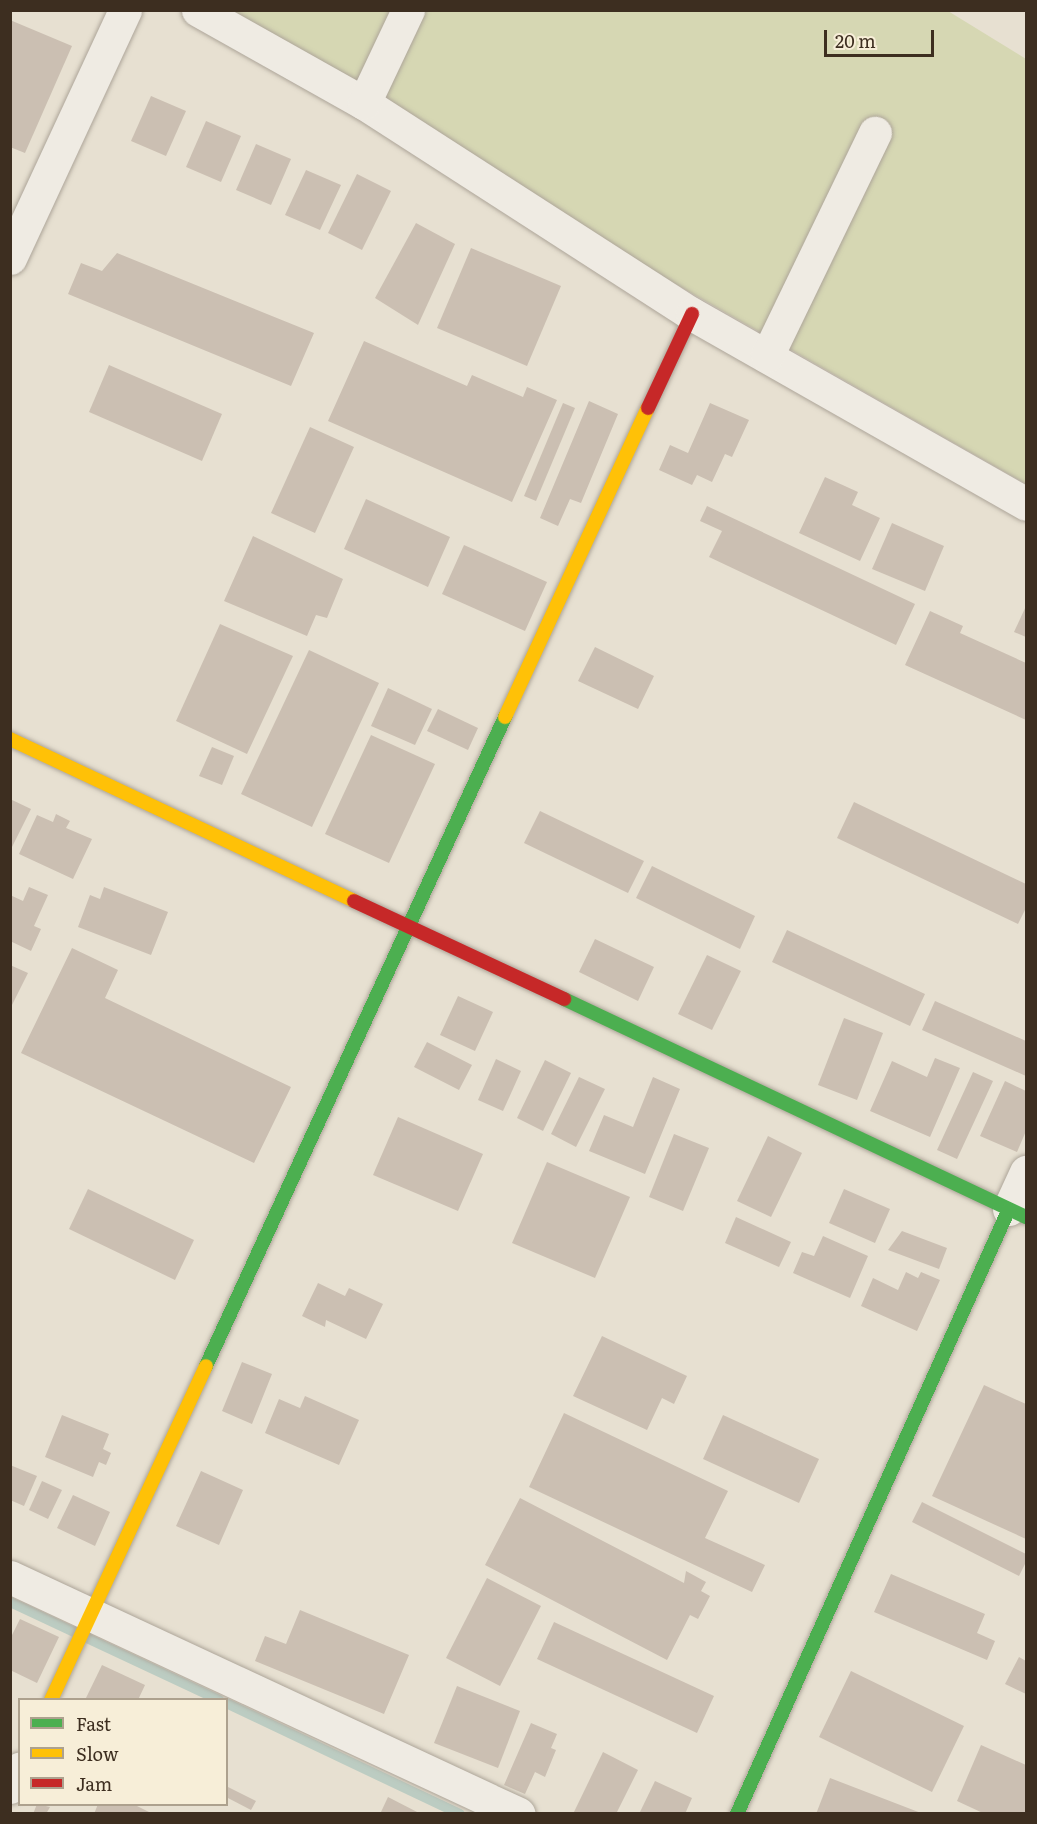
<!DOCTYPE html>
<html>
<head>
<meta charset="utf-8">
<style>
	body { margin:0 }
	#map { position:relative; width:1037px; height:1824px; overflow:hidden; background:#e7e0d1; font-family:Literata,serif }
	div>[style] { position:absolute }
	.green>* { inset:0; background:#d6d7b3 }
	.stream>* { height:10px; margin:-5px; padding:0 5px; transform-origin:5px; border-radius:5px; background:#bcccc2 }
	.building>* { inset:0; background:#cbbfb2 }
	.roads { filter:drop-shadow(0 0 2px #ada599) drop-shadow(0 0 2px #ada599) }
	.street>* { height:33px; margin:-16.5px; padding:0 16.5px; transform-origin:16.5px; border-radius:16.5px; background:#efebe3 }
	.fast>* { height:14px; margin:-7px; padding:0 7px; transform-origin:7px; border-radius:7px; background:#4caf50 }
	.slow>* { height:14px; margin:-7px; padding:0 7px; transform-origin:7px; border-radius:7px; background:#ffc107 }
	.jam>* { height:14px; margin:-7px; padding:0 7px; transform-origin:7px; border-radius:7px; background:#c62828 }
	span { translate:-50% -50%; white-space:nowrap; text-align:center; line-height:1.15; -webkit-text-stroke:5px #f7eed8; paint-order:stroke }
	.frame { position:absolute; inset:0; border:12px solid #3d2e20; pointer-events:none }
	.legend { position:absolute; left:18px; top:1698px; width:210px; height:108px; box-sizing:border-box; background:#f7eed8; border:2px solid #ada18e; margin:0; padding:8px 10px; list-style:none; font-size:18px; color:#3d2e20 }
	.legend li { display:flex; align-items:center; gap:12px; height:30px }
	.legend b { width:30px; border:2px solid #ada18e }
	.scale { position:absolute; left:824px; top:30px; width:110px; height:27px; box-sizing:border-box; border:3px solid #3d2e20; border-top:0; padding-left:8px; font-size:18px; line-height:21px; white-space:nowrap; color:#3d2e20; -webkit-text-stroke:4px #f7eed8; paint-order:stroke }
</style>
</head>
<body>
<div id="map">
	<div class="green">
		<div style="clip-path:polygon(197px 11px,948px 11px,1026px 59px,1026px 484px)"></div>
	</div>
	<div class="stream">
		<div style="left:10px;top:1602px;width:231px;rotate:25.1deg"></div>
		<div style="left:226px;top:1703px;width:259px;rotate:25.4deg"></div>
	</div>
	<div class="building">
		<div style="clip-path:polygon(10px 20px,72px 46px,25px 153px,10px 147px)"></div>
		<div style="clip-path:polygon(151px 96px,186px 111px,166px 156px,131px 141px)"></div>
		<div style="clip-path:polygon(206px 121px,241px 136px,221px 182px,186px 167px)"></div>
		<div style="clip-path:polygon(256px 144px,291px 159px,271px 205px,236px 190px)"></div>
		<div style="clip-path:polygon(306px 170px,341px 185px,320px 230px,285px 215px)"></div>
		<div style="clip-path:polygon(357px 174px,391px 191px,362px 250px,328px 233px)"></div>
		<div style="clip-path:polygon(416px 223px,455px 244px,418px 325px,375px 298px)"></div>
		<div style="clip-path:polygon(471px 248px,561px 286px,527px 366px,437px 328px)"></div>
		<div style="clip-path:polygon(117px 253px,314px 333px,291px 386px,68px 294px,81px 263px,102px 271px)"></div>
		<div style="clip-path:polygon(364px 341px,467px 386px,472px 375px,523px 397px,527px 387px,557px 400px,512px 502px,328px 421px)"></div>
		<div style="clip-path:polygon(109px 365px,222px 414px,202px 461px,89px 412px)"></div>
		<div style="clip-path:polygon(589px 401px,618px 414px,581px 503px,570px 499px,558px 526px,540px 518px)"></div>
		<div style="clip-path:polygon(563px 403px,575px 408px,536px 501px,524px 496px)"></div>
		<div style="clip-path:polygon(710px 403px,749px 420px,732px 457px,725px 454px,712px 482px,697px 475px,692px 485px,659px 470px,670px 445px,688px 453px)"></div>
		<div style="clip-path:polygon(310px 427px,354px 447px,315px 533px,271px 513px)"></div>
		<div style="clip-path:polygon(825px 477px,858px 492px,852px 505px,880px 518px,860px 561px,799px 533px)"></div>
		<div style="clip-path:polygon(366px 499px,450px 537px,428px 587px,344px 549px)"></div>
		<div style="clip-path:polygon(707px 506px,915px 604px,896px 645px,709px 557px,722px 531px,700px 521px)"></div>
		<div style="clip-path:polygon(892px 523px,944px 546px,925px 591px,872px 569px)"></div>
		<div style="clip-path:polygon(253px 536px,343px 579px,327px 618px,316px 615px,307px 636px,224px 601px)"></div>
		<div style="clip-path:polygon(464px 545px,547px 582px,525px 631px,442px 594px)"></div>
		<div style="clip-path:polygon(1026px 606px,1026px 637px,1014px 632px)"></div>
		<div style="clip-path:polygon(930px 611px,963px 626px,960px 633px,1026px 663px,1026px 720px,905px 665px)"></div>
		<div style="clip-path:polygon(220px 624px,293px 656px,247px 754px,176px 721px)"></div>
		<div style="clip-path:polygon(595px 647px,654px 676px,638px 709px,578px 681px)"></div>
		<div style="clip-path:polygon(309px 650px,379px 683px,312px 827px,241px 794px)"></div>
		<div style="clip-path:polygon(388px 688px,432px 709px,415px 745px,371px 726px)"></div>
		<div style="clip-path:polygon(438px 709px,478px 728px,468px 750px,427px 731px)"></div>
		<div style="clip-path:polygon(371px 735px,435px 764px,389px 863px,325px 834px)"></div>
		<div style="clip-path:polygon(212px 747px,234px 756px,222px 785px,199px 776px)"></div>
		<div style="clip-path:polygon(10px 799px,31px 809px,10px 851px)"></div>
		<div style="clip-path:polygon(854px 802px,1026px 884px,1026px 908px,1018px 924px,837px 838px)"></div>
		<div style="clip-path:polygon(540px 811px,644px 861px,628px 893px,524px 843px)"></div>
		<div style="clip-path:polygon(56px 814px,70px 821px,66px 828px,92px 839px,73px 879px,19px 854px,37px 815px,53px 822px)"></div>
		<div style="clip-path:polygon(652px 866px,755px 916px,740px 949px,636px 898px)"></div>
		<div style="clip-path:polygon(29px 887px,48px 895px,34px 926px,41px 929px,31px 951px,10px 941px,10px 895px,23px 901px)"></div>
		<div style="clip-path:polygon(104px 887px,168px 912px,151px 955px,78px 927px,90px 895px,100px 899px)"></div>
		<div style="clip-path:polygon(787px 930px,925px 994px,910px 1026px,772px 962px)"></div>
		<div style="clip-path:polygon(595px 939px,654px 967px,638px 1001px,579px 972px)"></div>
		<div style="clip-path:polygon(72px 948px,118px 970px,105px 998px,291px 1087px,254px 1163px,21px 1053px)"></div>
		<div style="clip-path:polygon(707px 955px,741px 971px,712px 1030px,678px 1014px)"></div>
		<div style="clip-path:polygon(10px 965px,28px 973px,10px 1009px)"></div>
		<div style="clip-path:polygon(458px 996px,493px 1012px,475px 1051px,440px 1035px)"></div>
		<div style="clip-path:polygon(935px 1001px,1026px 1041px,1026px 1076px,922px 1030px)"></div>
		<div style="clip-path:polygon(844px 1018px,883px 1033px,857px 1100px,818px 1085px)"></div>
		<div style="clip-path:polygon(427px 1042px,472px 1065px,459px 1090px,414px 1067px)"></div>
		<div style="clip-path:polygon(935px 1058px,960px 1068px,930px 1137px,870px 1111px,892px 1061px,927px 1077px)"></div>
		<div style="clip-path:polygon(496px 1059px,521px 1071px,503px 1111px,478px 1100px)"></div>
		<div style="clip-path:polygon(545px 1060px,571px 1073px,543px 1131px,517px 1118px)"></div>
		<div style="clip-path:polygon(973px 1072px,993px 1081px,957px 1159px,937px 1150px)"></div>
		<div style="clip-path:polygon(579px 1077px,605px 1089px,576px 1147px,551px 1134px)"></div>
		<div style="clip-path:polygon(653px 1077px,680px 1089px,645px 1174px,589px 1151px,604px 1115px,633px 1127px)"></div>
		<div style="clip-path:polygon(1005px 1081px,1026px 1091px,1026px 1131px,1017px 1152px,980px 1136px)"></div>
		<div style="clip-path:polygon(398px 1117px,483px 1154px,458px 1211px,373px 1175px)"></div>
		<div style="clip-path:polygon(674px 1134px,709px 1148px,683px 1211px,649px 1197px)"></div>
		<div style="clip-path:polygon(768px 1136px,802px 1153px,771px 1217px,737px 1201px)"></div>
		<div style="clip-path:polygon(547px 1162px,630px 1197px,595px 1278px,512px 1243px)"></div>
		<div style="clip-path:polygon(88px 1189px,194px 1240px,175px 1280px,69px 1229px)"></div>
		<div style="clip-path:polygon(844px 1189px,890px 1209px,875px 1243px,829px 1223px)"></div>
		<div style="clip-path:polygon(736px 1217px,791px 1242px,779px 1267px,725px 1243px)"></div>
		<div style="clip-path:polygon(902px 1231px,947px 1248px,939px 1269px,888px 1250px)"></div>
		<div style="clip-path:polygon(823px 1236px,868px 1256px,850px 1298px,793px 1273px,802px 1252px,814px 1256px)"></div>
		<div style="clip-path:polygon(906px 1272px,918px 1278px,921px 1272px,940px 1280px,917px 1331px,861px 1306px,873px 1278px,898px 1290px)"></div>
		<div style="clip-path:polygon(318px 1283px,345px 1296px,349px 1288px,383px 1304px,366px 1339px,326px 1320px,325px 1327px,302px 1316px)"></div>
		<div style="clip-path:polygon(602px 1336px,687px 1376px,674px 1404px,662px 1398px,647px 1430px,573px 1396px)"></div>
		<div style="clip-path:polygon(242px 1362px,272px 1374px,252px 1424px,222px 1411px)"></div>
		<div style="clip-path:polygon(984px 1385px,1026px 1404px,1026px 1539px,932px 1496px)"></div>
		<div style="clip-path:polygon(305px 1396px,359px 1420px,339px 1465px,265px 1433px,279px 1399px,300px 1408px)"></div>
		<div style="clip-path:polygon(564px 1413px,728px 1491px,705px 1538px,765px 1565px,752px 1592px,529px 1487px)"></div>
		<div style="clip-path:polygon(62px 1415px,109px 1434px,103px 1449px,111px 1453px,106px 1465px,99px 1462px,93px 1477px,45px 1457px)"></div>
		<div style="clip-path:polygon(723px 1415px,819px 1459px,799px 1503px,703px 1459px)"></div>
		<div style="clip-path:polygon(10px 1465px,37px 1476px,24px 1506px,10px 1500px)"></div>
		<div style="clip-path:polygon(201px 1471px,243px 1490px,219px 1545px,176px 1526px)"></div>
		<div style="clip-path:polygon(42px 1481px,62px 1490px,48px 1519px,29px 1510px)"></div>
		<div style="clip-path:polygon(73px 1495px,110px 1512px,95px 1546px,57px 1528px)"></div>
		<div style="clip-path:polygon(520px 1498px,684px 1583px,686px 1571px,706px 1582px,701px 1591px,710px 1596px,698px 1619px,690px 1615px,667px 1660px,485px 1565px)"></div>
		<div style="clip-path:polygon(922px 1502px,1026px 1554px,1026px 1562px,1019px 1576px,912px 1522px)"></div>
		<div style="clip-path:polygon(891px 1574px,985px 1614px,977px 1633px,995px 1641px,987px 1660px,874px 1612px)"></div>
		<div style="clip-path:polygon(487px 1578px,541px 1606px,500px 1686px,446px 1658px)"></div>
		<div style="clip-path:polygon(300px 1610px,409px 1655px,384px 1714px,255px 1661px,265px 1636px,286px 1644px)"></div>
		<div style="clip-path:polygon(20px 1619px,59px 1637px,37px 1683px,10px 1670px,10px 1639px)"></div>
		<div style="clip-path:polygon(554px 1622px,714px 1696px,697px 1733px,537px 1659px)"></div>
		<div style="clip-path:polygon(1019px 1657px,1026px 1661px,1026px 1694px,1005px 1684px)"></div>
		<div style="clip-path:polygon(102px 1665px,145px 1685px,138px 1700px,85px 1700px)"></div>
		<div style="clip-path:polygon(851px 1671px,964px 1726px,932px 1792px,819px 1737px)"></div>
		<div style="clip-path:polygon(457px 1686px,520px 1711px,498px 1768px,434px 1743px)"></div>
		<div style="clip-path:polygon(531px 1723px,557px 1734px,551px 1748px,556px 1750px,545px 1777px,535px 1772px,525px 1794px,504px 1785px)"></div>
		<div style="clip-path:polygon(981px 1745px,1026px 1765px,1026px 1814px,985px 1814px,957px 1801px)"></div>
		<div style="clip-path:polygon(603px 1752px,638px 1770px,616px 1814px,573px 1814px)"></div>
		<div style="clip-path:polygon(830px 1778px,921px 1813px,921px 1814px,816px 1814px)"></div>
		<div style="clip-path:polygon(655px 1781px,692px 1798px,685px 1814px,639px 1814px)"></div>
		<div style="clip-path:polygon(226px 1786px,256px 1801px,251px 1810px,226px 1797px)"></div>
		<div style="clip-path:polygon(388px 1797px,421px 1814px,380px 1814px)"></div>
		<div style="clip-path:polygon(37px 1804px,50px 1807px,46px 1814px,33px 1814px)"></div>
		<div style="clip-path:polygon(98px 1804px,133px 1804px,153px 1814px,94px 1814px)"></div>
	</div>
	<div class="roads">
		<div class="street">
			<div style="left:198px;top:10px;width:190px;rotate:29.3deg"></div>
			<div style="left:364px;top:103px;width:390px;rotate:32.8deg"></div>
			<div style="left:692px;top:314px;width:384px;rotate:29.6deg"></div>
			<div style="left:364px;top:103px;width:103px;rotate:-64.7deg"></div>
			<div style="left:10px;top:258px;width:273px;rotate:-65.1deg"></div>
			<div style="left:767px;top:356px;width:248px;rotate:-64.2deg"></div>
			<div style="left:1009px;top:1209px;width:41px;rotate:-65.3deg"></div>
			<div style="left:10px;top:1577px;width:561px;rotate:24.97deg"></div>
			<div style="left:10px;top:1787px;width:21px;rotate:-62deg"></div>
		</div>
		<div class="fast">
			<div style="left:564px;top:999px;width:511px;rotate:25.26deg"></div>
			<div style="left:206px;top:1366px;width:715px;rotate:-65.26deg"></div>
			<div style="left:737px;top:1814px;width:663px;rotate:-65.79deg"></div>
		</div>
		<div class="slow">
			<div style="left:505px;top:717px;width:340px;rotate:-65.2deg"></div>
			<div style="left:10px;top:739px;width:380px;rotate:25.2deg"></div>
			<div style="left:51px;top:1700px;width:368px;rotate:-65.1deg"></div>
		</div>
		<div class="jam">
			<div style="left:648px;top:408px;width:104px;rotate:-64.9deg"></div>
			<div style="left:354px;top:901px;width:232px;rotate:25deg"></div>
		</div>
	</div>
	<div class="frame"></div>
	<ul class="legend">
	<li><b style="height:8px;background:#4caf50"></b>Fast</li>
	<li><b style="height:8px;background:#ffc107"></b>Slow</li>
	<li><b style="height:8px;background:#c62828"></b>Jam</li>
	</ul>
	<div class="scale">20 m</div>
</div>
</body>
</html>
